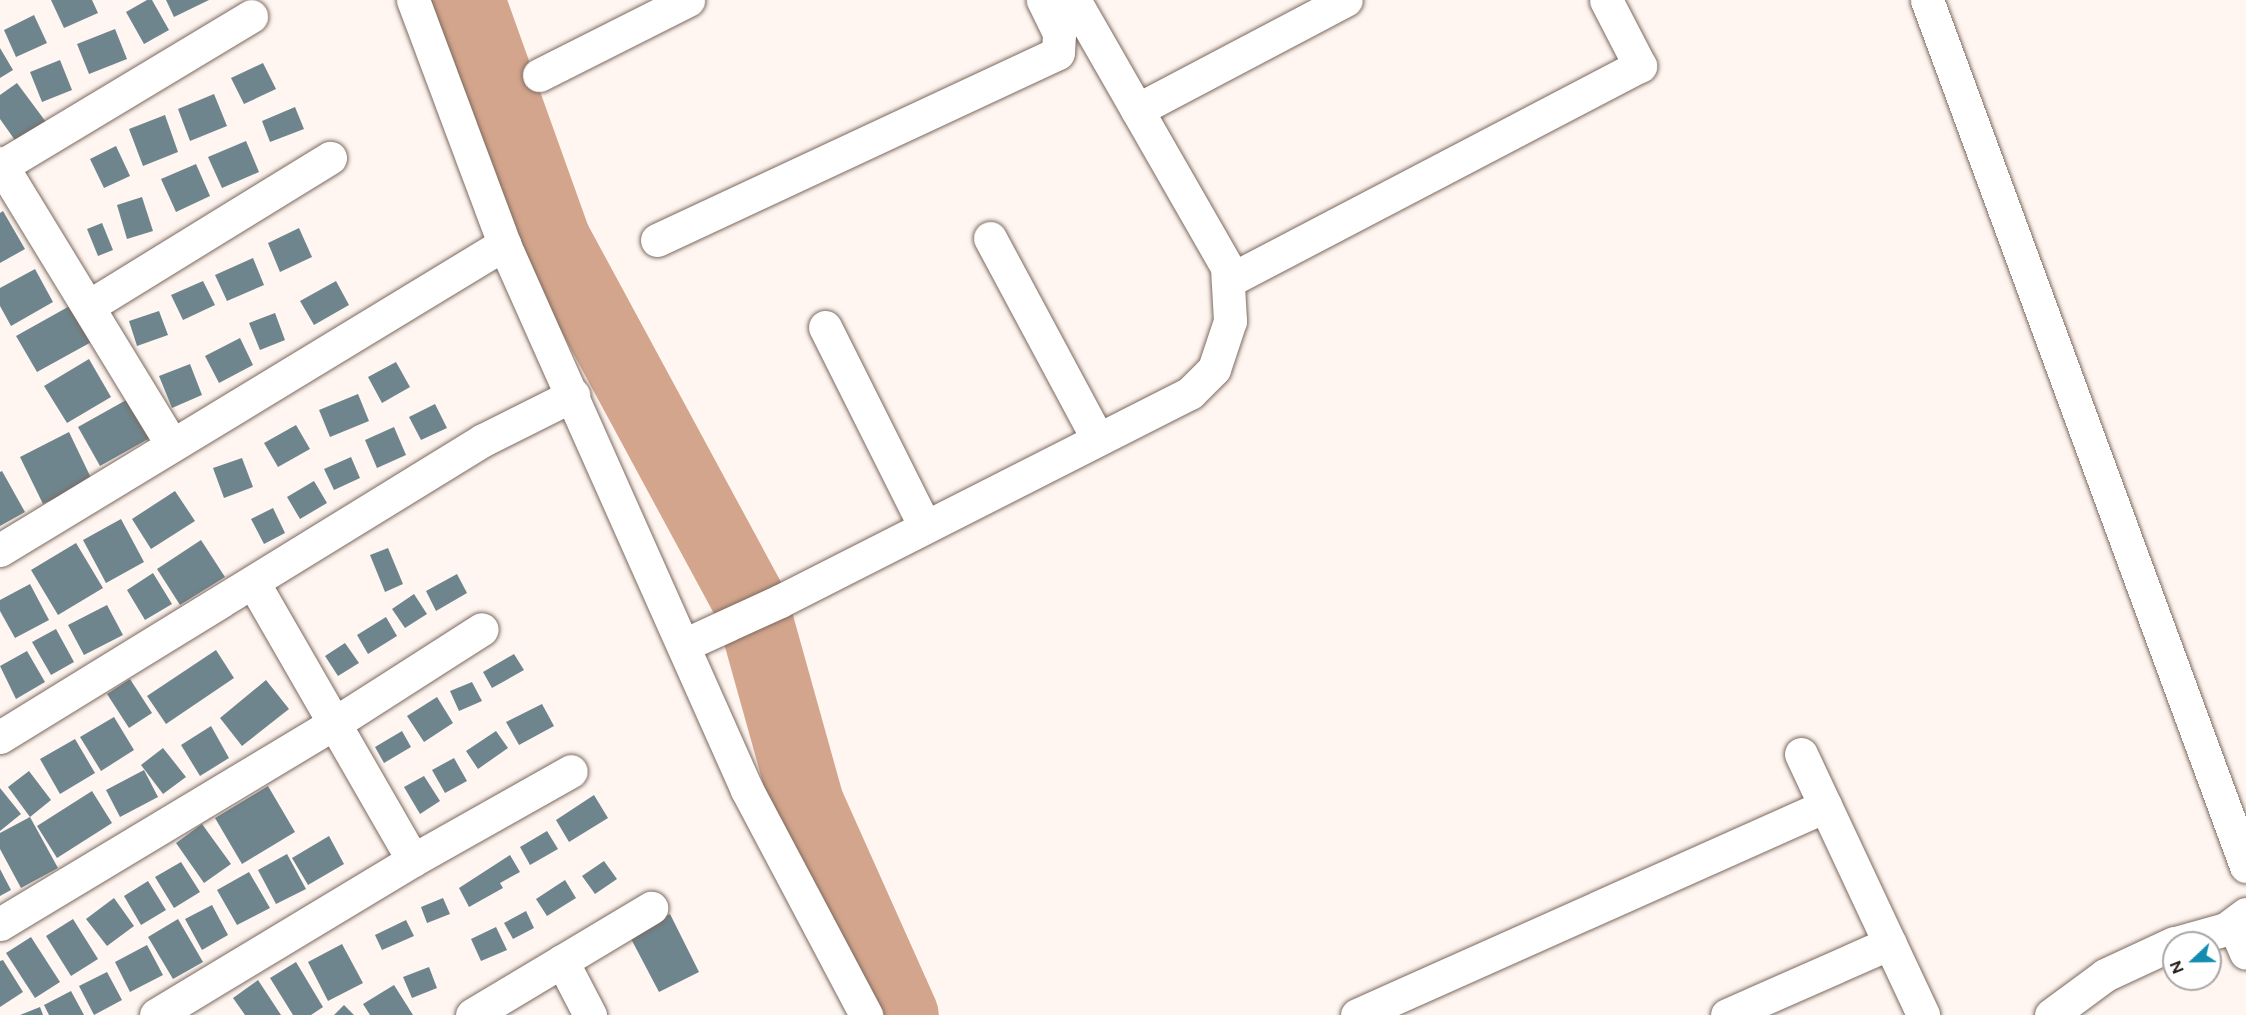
<!DOCTYPE html>
<html>
<head>
<meta charset="utf-8">
<style>
	body { margin:0 }
	#map { position:relative; width:2246px; height:1015px; overflow:hidden; background:#fff6f1; font-family:Figtree,sans-serif }
	div>[style] { position:absolute }
	.river>* { height:74px; margin:-37px; padding:0 37px; transform-origin:37px; border-radius:37px; background:#d3a58c }
	.building>* { inset:0; background:#6f858d }
	.roads { filter:drop-shadow(0 0 2px #7b695f) drop-shadow(0 0 2px #7b695f) }
	.minor>* { height:33px; margin:-16.5px; padding:0 16.5px; transform-origin:16.5px; border-radius:16.5px; background:#fff }
	span { translate:-50% -50%; white-space:nowrap; text-align:center; line-height:1.15; -webkit-text-stroke:4.5px #fff; paint-order:stroke }
	.north { position:absolute; left:2162px; top:931px; width:60px; height:60px; box-sizing:border-box; background:#fff; border:2px solid #a9a6a5; border-radius:50%; rotate:248deg; font-size:16px; font-weight:700; line-height:24px; text-align:center; color:#29211d }
	.north::after { content:''; display:block; margin:auto; width:21px; height:27px; background:#138daf; clip-path:polygon(50% 0,100% 100%,50% 72%,0 100%) }
</style>
</head>
<body>
<div id="map">
	<div class="river">
		<div style="left:468px;top:0;width:255px;rotate:70.3deg"></div>
		<div style="left:554px;top:240px;width:416px;rotate:61.6deg"></div>
		<div style="left:752px;top:606px;width:205px;rotate:74.4deg"></div>
		<div style="left:807px;top:803px;width:232px;rotate:65.9deg"></div>
	</div>
	<div class="building">
		<div style="clip-path:polygon(51px 0,92px 0,98px 13px,64px 28px)"></div>
		<div style="clip-path:polygon(147px 0,152px 0,169px 30px,144px 44px,126px 12px)"></div>
		<div style="clip-path:polygon(166px 0,209px 0,174px 17px)"></div>
		<div style="clip-path:polygon(34px 15px,47px 43px,16px 57px,4px 30px)"></div>
		<div style="clip-path:polygon(115px 29px,127px 59px,89px 74px,77px 44px)"></div>
		<div style="clip-path:polygon(0 48px,13px 70px,0 78px)"></div>
		<div style="clip-path:polygon(60px 60px,72px 90px,42px 102px,30px 72px)"></div>
		<div style="clip-path:polygon(263px 63px,276px 89px,244px 104px,231px 78px)"></div>
		<div style="clip-path:polygon(17px 83px,46px 122px,17px 143px,0 119px,0 95px)"></div>
		<div style="clip-path:polygon(214px 94px,227px 126px,190px 141px,178px 109px)"></div>
		<div style="clip-path:polygon(295px 107px,304px 129px,270px 142px,262px 121px)"></div>
		<div style="clip-path:polygon(165px 115px,178px 152px,143px 166px,129px 129px)"></div>
		<div style="clip-path:polygon(246px 141px,259px 172px,222px 188px,208px 157px)"></div>
		<div style="clip-path:polygon(116px 146px,130px 176px,104px 188px,90px 159px)"></div>
		<div style="clip-path:polygon(196px 164px,210px 196px,176px 212px,161px 179px)"></div>
		<div style="clip-path:polygon(142px 197px,153px 231px,127px 239px,117px 205px)"></div>
		<div style="clip-path:polygon(3px 211px,25px 249px,0 263px,0 213px)"></div>
		<div style="clip-path:polygon(102px 223px,113px 250px,98px 256px,87px 229px)"></div>
		<div style="clip-path:polygon(299px 228px,312px 257px,280px 272px,268px 243px)"></div>
		<div style="clip-path:polygon(253px 258px,264px 285px,227px 301px,215px 275px)"></div>
		<div style="clip-path:polygon(35px 269px,53px 302px,11px 326px,0 306px,0 288px)"></div>
		<div style="clip-path:polygon(203px 281px,215px 305px,183px 320px,171px 295px)"></div>
		<div style="clip-path:polygon(336px 281px,349px 305px,314px 325px,300px 301px)"></div>
		<div style="clip-path:polygon(75px 303px,95px 340px,37px 372px,16px 336px)"></div>
		<div style="clip-path:polygon(159px 311px,168px 335px,137px 346px,129px 321px)"></div>
		<div style="clip-path:polygon(275px 313px,285px 340px,260px 350px,249px 323px)"></div>
		<div style="clip-path:polygon(240px 338px,253px 365px,219px 383px,205px 356px)"></div>
		<div style="clip-path:polygon(89px 359px,111px 397px,67px 423px,44px 386px)"></div>
		<div style="clip-path:polygon(396px 362px,410px 387px,382px 403px,368px 377px)"></div>
		<div style="clip-path:polygon(190px 364px,202px 395px,172px 408px,159px 376px)"></div>
		<div style="clip-path:polygon(358px 394px,369px 421px,330px 437px,319px 410px)"></div>
		<div style="clip-path:polygon(128px 399px,150px 438px,100px 466px,78px 427px)"></div>
		<div style="clip-path:polygon(435px 404px,447px 428px,421px 440px,409px 417px)"></div>
		<div style="clip-path:polygon(296px 425px,310px 449px,278px 467px,264px 443px)"></div>
		<div style="clip-path:polygon(394px 427px,406px 455px,377px 468px,365px 440px)"></div>
		<div style="clip-path:polygon(69px 432px,92px 480px,43px 504px,20px 457px)"></div>
		<div style="clip-path:polygon(351px 457px,360px 478px,334px 490px,324px 469px)"></div>
		<div style="clip-path:polygon(242px 458px,253px 487px,224px 498px,213px 468px)"></div>
		<div style="clip-path:polygon(2px 471px,25px 512px,0 526px,0 472px)"></div>
		<div style="clip-path:polygon(314px 481px,327px 503px,300px 519px,287px 497px)"></div>
		<div style="clip-path:polygon(175px 491px,195px 521px,151px 549px,132px 519px)"></div>
		<div style="clip-path:polygon(273px 508px,285px 533px,264px 544px,251px 519px)"></div>
		<div style="clip-path:polygon(121px 519px,144px 562px,106px 583px,83px 540px)"></div>
		<div style="clip-path:polygon(201px 540px,225px 577px,180px 605px,157px 569px)"></div>
		<div style="clip-path:polygon(76px 543px,103px 588px,58px 615px,31px 570px)"></div>
		<div style="clip-path:polygon(388px 548px,403px 584px,385px 592px,370px 555px)"></div>
		<div style="clip-path:polygon(153px 573px,172px 604px,145px 620px,127px 590px)"></div>
		<div style="clip-path:polygon(457px 574px,467px 593px,436px 611px,426px 591px)"></div>
		<div style="clip-path:polygon(30px 584px,49px 620px,15px 638px,0 611px,0 600px)"></div>
		<div style="clip-path:polygon(414px 594px,427px 614px,405px 628px,392px 609px)"></div>
		<div style="clip-path:polygon(107px 605px,123px 635px,84px 655px,68px 625px)"></div>
		<div style="clip-path:polygon(386px 617px,397px 636px,368px 654px,357px 635px)"></div>
		<div style="clip-path:polygon(56px 629px,74px 662px,51px 675px,32px 642px)"></div>
		<div style="clip-path:polygon(345px 643px,359px 663px,338px 676px,325px 656px)"></div>
		<div style="clip-path:polygon(216px 650px,234px 678px,166px 724px,147px 696px)"></div>
		<div style="clip-path:polygon(27px 651px,45px 682px,16px 699px,0 666px)"></div>
		<div style="clip-path:polygon(514px 654px,524px 670px,492px 688px,483px 672px)"></div>
		<div style="clip-path:polygon(130px 679px,152px 713px,129px 728px,107px 694px)"></div>
		<div style="clip-path:polygon(266px 680px,289px 709px,242px 746px,220px 718px)"></div>
		<div style="clip-path:polygon(472px 682px,482px 701px,459px 711px,450px 691px)"></div>
		<div style="clip-path:polygon(437px 697px,453px 723px,424px 742px,407px 716px)"></div>
		<div style="clip-path:polygon(542px 704px,554px 726px,519px 745px,506px 722px)"></div>
		<div style="clip-path:polygon(114px 717px,134px 750px,101px 771px,80px 737px)"></div>
		<div style="clip-path:polygon(211px 726px,229px 758px,200px 776px,181px 745px)"></div>
		<div style="clip-path:polygon(402px 731px,411px 747px,384px 763px,375px 747px)"></div>
		<div style="clip-path:polygon(496px 731px,508px 748px,478px 769px,466px 751px)"></div>
		<div style="clip-path:polygon(75px 739px,95px 773px,60px 794px,40px 759px)"></div>
		<div style="clip-path:polygon(163px 748px,186px 777px,163px 794px,141px 765px)"></div>
		<div style="clip-path:polygon(454px 758px,467px 781px,445px 793px,432px 770px)"></div>
		<div style="clip-path:polygon(144px 770px,158px 797px,120px 817px,106px 790px)"></div>
		<div style="clip-path:polygon(29px 771px,51px 800px,30px 817px,8px 787px)"></div>
		<div style="clip-path:polygon(424px 776px,440px 801px,420px 814px,404px 787px)"></div>
		<div style="clip-path:polygon(268px 786px,295px 832px,242px 864px,215px 818px)"></div>
		<div style="clip-path:polygon(0 788px,21px 814px,0 831px)"></div>
		<div style="clip-path:polygon(92px 791px,112px 823px,57px 858px,37px 826px)"></div>
		<div style="clip-path:polygon(594px 795px,608px 818px,569px 842px,556px 820px)"></div>
		<div style="clip-path:polygon(30px 817px,58px 868px,21px 888px,0 849px,0 833px)"></div>
		<div style="clip-path:polygon(202px 824px,231px 864px,204px 883px,176px 843px)"></div>
		<div style="clip-path:polygon(547px 831px,558px 849px,530px 865px,520px 847px)"></div>
		<div style="clip-path:polygon(329px 836px,344px 864px,308px 885px,292px 858px)"></div>
		<div style="clip-path:polygon(287px 854px,306px 889px,276px 904px,258px 870px)"></div>
		<div style="clip-path:polygon(510px 855px,520px 872px,500px 883px,503px 888px,469px 907px,459px 888px)"></div>
		<div style="clip-path:polygon(604px 861px,617px 879px,595px 894px,582px 876px)"></div>
		<div style="clip-path:polygon(181px 862px,200px 892px,174px 908px,155px 877px)"></div>
		<div style="clip-path:polygon(0 869px,11px 890px,0 896px)"></div>
		<div style="clip-path:polygon(249px 872px,270px 908px,237px 925px,217px 890px)"></div>
		<div style="clip-path:polygon(565px 880px,576px 898px,547px 916px,536px 899px)"></div>
		<div style="clip-path:polygon(148px 881px,166px 910px,141px 925px,124px 896px)"></div>
		<div style="clip-path:polygon(114px 898px,134px 926px,107px 946px,86px 919px)"></div>
		<div style="clip-path:polygon(443px 898px,450px 914px,427px 923px,421px 907px)"></div>
		<div style="clip-path:polygon(212px 905px,228px 935px,202px 950px,185px 919px)"></div>
		<div style="clip-path:polygon(526px 911px,534px 928px,513px 939px,504px 923px)"></div>
		<div style="clip-path:polygon(670px 914px,699px 972px,659px 992px,629px 935px)"></div>
		<div style="clip-path:polygon(73px 919px,98px 959px,71px 976px,46px 936px)"></div>
		<div style="clip-path:polygon(178px 919px,203px 962px,173px 979px,148px 937px)"></div>
		<div style="clip-path:polygon(406px 920px,414px 936px,382px 950px,375px 935px)"></div>
		<div style="clip-path:polygon(496px 927px,507px 950px,481px 961px,471px 939px)"></div>
		<div style="clip-path:polygon(31px 937px,60px 982px,35px 998px,6px 953px)"></div>
		<div style="clip-path:polygon(342px 944px,363px 983px,328px 1001px,308px 962px)"></div>
		<div style="clip-path:polygon(147px 945px,163px 975px,130px 992px,115px 962px)"></div>
		<div style="clip-path:polygon(3px 960px,23px 992px,0 1007px,0 961px)"></div>
		<div style="clip-path:polygon(296px 962px,323px 1007px,311px 1015px,293px 1015px,270px 978px)"></div>
		<div style="clip-path:polygon(429px 967px,437px 988px,412px 998px,403px 977px)"></div>
		<div style="clip-path:polygon(107px 972px,122px 1000px,94px 1015px,79px 986px)"></div>
		<div style="clip-path:polygon(258px 980px,281px 1015px,245px 1015px,233px 998px)"></div>
		<div style="clip-path:polygon(394px 985px,413px 1015px,370px 1015px,363px 1004px)"></div>
		<div style="clip-path:polygon(71px 991px,84px 1015px,49px 1015px,44px 1005px)"></div>
		<div style="clip-path:polygon(344px 1005px,354px 1015px,334px 1015px)"></div>
		<div style="clip-path:polygon(40px 1007px,43px 1015px,20px 1015px)"></div>
	</div>
	<div class="roads">
		<div class="minor">
			<div style="left:413px;top:0;width:260px;rotate:69.5deg"></div>
			<div style="left:504px;top:244px;width:598px;rotate:66.01deg"></div>
			<div style="left:747px;top:790px;width:255px;rotate:62.1deg"></div>
			<div style="left:1927px;top:0;width:923px;rotate:69.78deg"></div>
			<div style="left:539px;top:75px;width:167px;rotate:-26.7deg"></div>
			<div style="left:1137px;top:110px;width:236px;rotate:-27.8deg"></div>
			<div style="left:0;top:163px;width:330px;rotate:58.6deg"></div>
			<div style="left:0;top:167px;width:293px;rotate:-31deg"></div>
			<div style="left:990px;top:238px;width:228px;rotate:61.8deg"></div>
			<div style="left:657px;top:240px;width:442px;rotate:-25deg"></div>
			<div style="left:1058px;top:53px;width:20px;rotate:-87deg"></div>
			<div style="left:1059px;top:33px;width:37px;rotate:-116deg"></div>
			<div style="left:1228px;top:281px;width:465px;rotate:-27.6deg"></div>
			<div style="left:1640px;top:66px;width:74px;rotate:-117.3deg"></div>
			<div style="left:89px;top:306px;width:283px;rotate:-31.6deg"></div>
			<div style="left:825px;top:327px;width:221px;rotate:63.4deg"></div>
			<div style="left:0;top:550px;width:590px;rotate:-31.26deg"></div>
			<div style="left:253px;top:582px;width:321px;rotate:60.1deg"></div>
			<div style="left:684px;top:645px;width:106px;rotate:-24.6deg"></div>
			<div style="left:780px;top:601px;width:460px;rotate:-26.9deg"></div>
			<div style="left:1190px;top:393px;width:34px;rotate:-45deg"></div>
			<div style="left:1214px;top:369px;width:51px;rotate:-71.6deg"></div>
			<div style="left:1230px;top:321px;width:54px;rotate:-93.2deg"></div>
			<div style="left:1227px;top:267px;width:308px;rotate:-119.8deg"></div>
			<div style="left:0;top:737px;width:567px;rotate:-31.59deg"></div>
			<div style="left:483px;top:440px;width:101px;rotate:-26.6deg"></div>
			<div style="left:1801px;top:754px;width:288px;rotate:64.9deg"></div>
			<div style="left:0;top:924px;width:391px;rotate:-31deg"></div>
			<div style="left:335px;top:723px;width:174px;rotate:-32.6deg"></div>
			<div style="left:2234px;top:925px;width:30px;rotate:67deg"></div>
			<div style="left:2176px;top:943px;width:52px;rotate:-15.6deg"></div>
			<div style="left:2226px;top:929px;width:25px;rotate:-37deg"></div>
			<div style="left:562px;top:961px;width:61px;rotate:62.6deg"></div>
			<div style="left:156px;top:1015px;width:300px;rotate:-31.1deg"></div>
			<div style="left:413px;top:860px;width:181px;rotate:-29.4deg"></div>
			<div style="left:472px;top:1015px;width:209px;rotate:-30.9deg"></div>
			<div style="left:1357px;top:1015px;width:513px;rotate:-24.06deg"></div>
			<div style="left:1727px;top:1015px;width:178px;rotate:-23.8deg"></div>
			<div style="left:2051px;top:1015px;width:67px;rotate:-36.5deg"></div>
			<div style="left:2105px;top:975px;width:76px;rotate:-24.9deg"></div>
		</div>
	</div>
	<div class="north">N</div>
</div>
</body>
</html>
